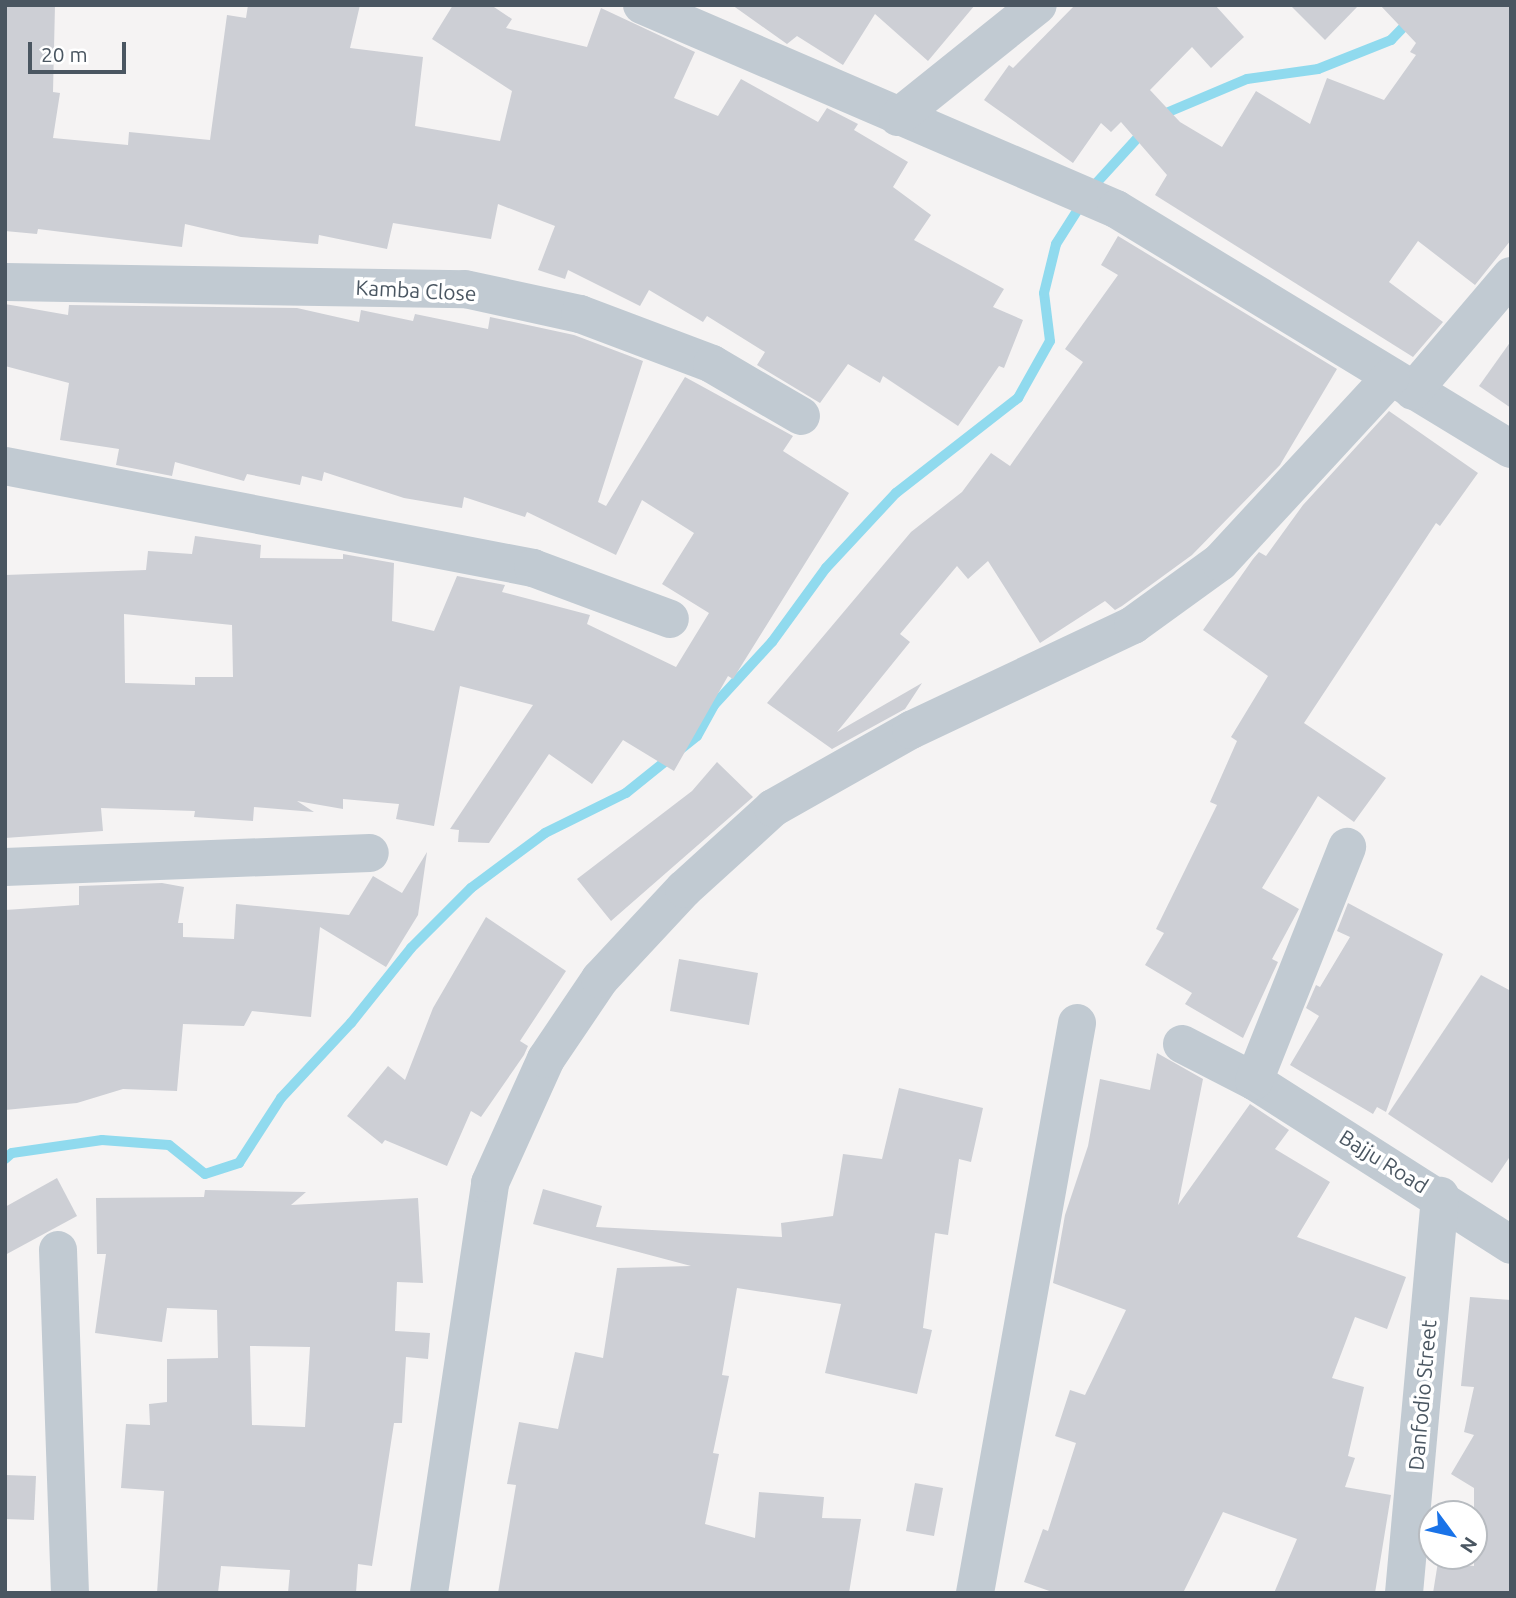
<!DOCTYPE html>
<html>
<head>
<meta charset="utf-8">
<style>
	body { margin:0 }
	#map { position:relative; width:1516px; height:1598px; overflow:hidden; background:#f5f3f3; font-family:Ubuntu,sans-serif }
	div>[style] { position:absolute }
	.stream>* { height:10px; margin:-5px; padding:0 5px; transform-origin:5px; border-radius:5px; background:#90daee }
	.building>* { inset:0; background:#cdcfd5 }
	.minor>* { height:38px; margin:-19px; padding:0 19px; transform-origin:19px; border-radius:19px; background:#c1cad2 }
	span { translate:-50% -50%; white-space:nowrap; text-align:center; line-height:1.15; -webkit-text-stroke:7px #fff; paint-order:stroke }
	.street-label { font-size:21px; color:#4a5661 }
	.frame { position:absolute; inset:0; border:7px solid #4a5661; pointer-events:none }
	.north { position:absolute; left:1418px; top:1500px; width:70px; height:70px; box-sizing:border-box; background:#fff; border:2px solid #b7bbc0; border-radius:50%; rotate:123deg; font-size:19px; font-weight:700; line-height:28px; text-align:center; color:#4a5661 }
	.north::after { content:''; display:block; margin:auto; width:24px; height:32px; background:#1a73e8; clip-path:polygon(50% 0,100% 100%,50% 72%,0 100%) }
	.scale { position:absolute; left:28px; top:42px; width:98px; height:32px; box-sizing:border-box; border:4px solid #4a5661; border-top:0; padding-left:9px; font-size:21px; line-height:24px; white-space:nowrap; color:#4a5661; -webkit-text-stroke:5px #fff; paint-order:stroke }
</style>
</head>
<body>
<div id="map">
	<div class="stream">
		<div style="left:1159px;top:116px;width:95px;rotate:-22.8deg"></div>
		<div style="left:1247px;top:79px;width:72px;rotate:-8deg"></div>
		<div style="left:1318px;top:69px;width:79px;rotate:-21.7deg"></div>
		<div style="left:1391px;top:40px;width:29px;rotate:-46deg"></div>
		<div style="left:1090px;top:190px;width:79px;rotate:-47.6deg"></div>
		<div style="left:5px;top:1159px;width:9px;rotate:-41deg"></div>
		<div style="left:12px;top:1153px;width:91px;rotate:-8.2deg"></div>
		<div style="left:102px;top:1140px;width:67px;rotate:4.3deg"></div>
		<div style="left:169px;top:1145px;width:46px;rotate:38.9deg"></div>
		<div style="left:205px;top:1174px;width:36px;rotate:-18deg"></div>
		<div style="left:239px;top:1163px;width:77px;rotate:-57.1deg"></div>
		<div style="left:281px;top:1098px;width:103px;rotate:-47deg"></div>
		<div style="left:351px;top:1023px;width:96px;rotate:-51.3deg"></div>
		<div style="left:411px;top:948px;width:85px;rotate:-45deg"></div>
		<div style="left:471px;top:888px;width:92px;rotate:-36.6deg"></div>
		<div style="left:545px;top:833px;width:90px;rotate:-26.3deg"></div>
		<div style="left:626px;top:793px;width:91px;rotate:-38.8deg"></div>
		<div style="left:697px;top:736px;width:35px;rotate:-61deg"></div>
		<div style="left:714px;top:705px;width:86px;rotate:-47.4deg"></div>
		<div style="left:772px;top:642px;width:92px;rotate:-53.9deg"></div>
		<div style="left:826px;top:568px;width:103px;rotate:-47deg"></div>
		<div style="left:896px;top:493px;width:155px;rotate:-37.9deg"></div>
		<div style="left:1018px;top:398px;width:65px;rotate:-60.7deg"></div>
		<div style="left:1050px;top:341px;width:48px;rotate:-97.1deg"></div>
		<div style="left:1044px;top:293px;width:50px;rotate:-76.2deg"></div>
		<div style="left:1056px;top:244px;width:49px;rotate:-57.6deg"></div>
	</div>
	<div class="building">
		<div style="clip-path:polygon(5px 5px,55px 5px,53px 92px,60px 93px,53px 138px,128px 145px,129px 132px,210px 140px,227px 15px,246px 18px,248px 5px,360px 5px,350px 48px,423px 57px,415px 126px,500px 141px,512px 91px,432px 39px,453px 5px,491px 5px,512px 19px,506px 28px,587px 47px,601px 8px,695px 52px,674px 98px,718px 116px,741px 79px,818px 122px,827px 108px,858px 124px,854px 130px,908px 162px,893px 187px,931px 215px,914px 240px,1004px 289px,993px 307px,1023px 320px,1004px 368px,999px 366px,958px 426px,883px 376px,880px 383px,848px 364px,820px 403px,757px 365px,765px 352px,707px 316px,703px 322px,649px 290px,640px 306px,568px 270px,565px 279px,538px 270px,555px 226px,498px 204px,491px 239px,393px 223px,387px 249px,319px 235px,318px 244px,241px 237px,185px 224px,182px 247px,38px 229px,37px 234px,5px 231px)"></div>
		<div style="clip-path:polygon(732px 5px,975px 5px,928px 61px,875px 14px,843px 65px,797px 36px,787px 44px)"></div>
		<div style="clip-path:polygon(1075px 5px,1215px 5px,1244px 37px,1211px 68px,1192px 47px,1150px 90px,1180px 122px,1222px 147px,1256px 91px,1310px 124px,1327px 78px,1384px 100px,1416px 55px,1410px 52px,1416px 43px,1380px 5px,1511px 5px,1511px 240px,1475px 285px,1418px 241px,1389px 282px,1443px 322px,1413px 357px,1155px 195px,1167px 175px,1121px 122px,1111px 132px,1101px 123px,1073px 163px,984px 100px,1009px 65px,1013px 68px)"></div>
		<div style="clip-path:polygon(1290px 5px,1359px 5px,1325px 40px)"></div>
		<div style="clip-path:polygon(1118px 236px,1337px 369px,1280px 465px,1192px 555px,1122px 606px,1115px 610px,1105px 601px,1040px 643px,988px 561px,968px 579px,957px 566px,900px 634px,910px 642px,837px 732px,922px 683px,905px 709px,832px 749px,767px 703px,911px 532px,962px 492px,991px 453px,1010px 466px,1083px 362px,1065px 349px,1118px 275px,1101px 265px)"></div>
		<div style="clip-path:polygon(evenodd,5px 304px,68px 315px,69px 305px,297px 308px,359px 322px,361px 310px,413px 321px,415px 314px,488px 329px,490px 317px,574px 335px,643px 361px,598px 502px,606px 506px,685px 377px,793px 436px,783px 451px,849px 493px,733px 679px,728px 676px,674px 771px,623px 740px,592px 784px,549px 754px,489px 843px,458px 842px,459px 830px,450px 829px,533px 705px,460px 686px,434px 826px,396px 819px,399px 804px,343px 799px,343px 809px,297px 801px,314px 812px,254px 807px,253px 821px,194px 817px,195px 811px,101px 808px,103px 831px,5px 838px,5px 575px,146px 570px,148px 551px,192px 554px,195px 536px,261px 545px,260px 558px,343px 559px,343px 554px,394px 563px,392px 621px,434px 631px,457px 576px,505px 585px,502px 592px,590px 615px,587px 624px,676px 667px,709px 613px,662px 584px,694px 533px,642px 500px,616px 555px,527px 512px,525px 517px,464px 497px,462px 508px,404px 498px,324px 472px,322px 481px,302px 476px,300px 485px,247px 474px,244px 481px,175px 462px,172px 476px,116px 465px,119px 449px,60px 440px,69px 383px,5px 366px,5px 304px,124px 614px,232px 625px,233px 677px,195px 677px,195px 685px,125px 683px,124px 614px)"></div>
		<div style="clip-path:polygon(1511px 341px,1511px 408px,1479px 386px)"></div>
		<div style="clip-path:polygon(1389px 411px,1478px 473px,1440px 526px,1436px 523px,1304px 723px,1386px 778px,1354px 822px,1318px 796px,1262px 888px,1299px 909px,1272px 959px,1278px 962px,1243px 1038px,1185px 1004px,1192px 993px,1145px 965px,1164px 933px,1156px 929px,1217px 805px,1210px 802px,1237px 741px,1231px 737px,1268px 676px,1203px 630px,1253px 559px,1259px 552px,1266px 556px,1303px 505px)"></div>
		<div style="clip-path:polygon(717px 762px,753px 797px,611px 921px,577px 879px,692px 791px)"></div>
		<div style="clip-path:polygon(427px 852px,418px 915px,386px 967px,320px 927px,311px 1017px,252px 1011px,244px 1026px,183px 1024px,177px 1091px,123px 1089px,77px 1103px,5px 1110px,5px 910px,79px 905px,79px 886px,162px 883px,184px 887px,178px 923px,183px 923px,183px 937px,234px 939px,236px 904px,349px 915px,373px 876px,402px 893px)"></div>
		<div style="clip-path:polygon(1348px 903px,1443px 954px,1386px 1112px,1377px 1107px,1373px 1114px,1290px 1065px,1319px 1016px,1306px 1008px,1316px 985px,1320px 987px,1350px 937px,1337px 931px)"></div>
		<div style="clip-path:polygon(486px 917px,566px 971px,520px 1041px,528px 1046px,524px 1055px,481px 1117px,471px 1111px,447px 1166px,385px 1140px,382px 1144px,347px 1116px,388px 1066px,405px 1080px,433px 1008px)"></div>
		<div style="clip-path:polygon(679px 959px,758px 973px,749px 1025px,670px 1011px)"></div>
		<div style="clip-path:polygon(1481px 975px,1511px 991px,1511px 1155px,1492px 1183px,1388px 1114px)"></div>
		<div style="clip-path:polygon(1157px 1053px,1203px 1079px,1178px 1205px,1250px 1104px,1289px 1130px,1275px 1149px,1330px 1182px,1297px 1237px,1406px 1277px,1387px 1329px,1355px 1317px,1332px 1378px,1364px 1387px,1348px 1456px,1355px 1458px,1345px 1487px,1391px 1495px,1375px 1593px,1274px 1593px,1297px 1539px,1223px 1512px,1183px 1593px,1055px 1593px,1024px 1582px,1043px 1529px,1048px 1531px,1076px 1443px,1055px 1436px,1070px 1390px,1085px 1395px,1126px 1310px,1053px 1283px,1065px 1215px,1088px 1146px,1100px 1079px,1150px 1090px)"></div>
		<div style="clip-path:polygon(899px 1088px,983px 1108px,971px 1162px,959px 1159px,948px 1235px,935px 1233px,923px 1328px,932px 1330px,917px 1394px,825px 1373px,841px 1304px,737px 1288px,722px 1375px,729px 1376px,713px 1453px,719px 1454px,705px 1524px,755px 1538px,759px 1492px,824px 1497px,822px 1518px,861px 1519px,849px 1593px,498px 1593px,516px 1485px,507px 1484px,519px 1422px,558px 1429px,575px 1352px,603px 1358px,617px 1268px,691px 1266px,533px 1224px,543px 1189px,602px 1206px,596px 1227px,782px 1237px,781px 1223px,833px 1216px,843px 1154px,882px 1159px)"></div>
		<div style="clip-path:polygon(57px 1178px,77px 1216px,5px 1255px,5px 1207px)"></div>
		<div style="clip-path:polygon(evenodd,205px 1190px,306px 1192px,291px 1205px,418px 1198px,423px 1283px,397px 1282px,395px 1331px,430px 1333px,428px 1359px,406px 1357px,402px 1423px,394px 1423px,372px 1566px,358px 1564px,356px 1593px,288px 1593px,290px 1570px,221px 1566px,218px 1593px,157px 1593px,164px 1491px,121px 1488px,126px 1424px,150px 1425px,149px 1404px,167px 1402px,167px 1359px,218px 1358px,217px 1310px,167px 1308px,162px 1342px,95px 1333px,106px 1254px,97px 1254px,96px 1198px,204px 1197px,205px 1190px,250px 1346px,310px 1347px,305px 1427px,252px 1425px,250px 1346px)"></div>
		<div style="clip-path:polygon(1470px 1297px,1511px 1300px,1511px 1593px,1433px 1593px,1438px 1562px,1474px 1566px,1474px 1488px,1451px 1474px,1474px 1435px,1464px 1432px,1474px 1387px,1461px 1386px)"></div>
		<div style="clip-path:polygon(5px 1475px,36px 1476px,34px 1520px,5px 1519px)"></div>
		<div style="clip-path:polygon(915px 1483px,943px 1488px,934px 1536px,906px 1531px)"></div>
	</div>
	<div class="minor">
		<div style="left:642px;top:5px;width:516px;rotate:23.29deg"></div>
		<div style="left:1116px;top:209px;width:462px;rotate:31.3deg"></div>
		<div style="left:898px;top:117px;width:179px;rotate:-38.7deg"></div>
		<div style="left:5px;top:282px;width:460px;rotate:0.9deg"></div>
		<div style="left:465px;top:289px;width:118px;rotate:12.3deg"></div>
		<div style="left:580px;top:314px;width:141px;rotate:20.7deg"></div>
		<div style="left:712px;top:364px;width:103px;rotate:30.3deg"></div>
		<div style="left:1413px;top:391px;width:151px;rotate:-49.6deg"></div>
		<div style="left:5px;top:466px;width:538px;rotate:10.93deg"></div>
		<div style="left:533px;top:568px;width:146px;rotate:20.4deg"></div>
		<div style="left:5px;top:867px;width:365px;rotate:-2.2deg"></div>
		<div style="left:1182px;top:1044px;width:81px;rotate:27.2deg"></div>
		<div style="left:1254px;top:1081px;width:305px;rotate:32.5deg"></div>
		<div style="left:1254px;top:1081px;width:252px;rotate:-68.3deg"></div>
		<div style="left:58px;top:1250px;width:343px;rotate:88deg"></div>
		<div style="left:429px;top:1593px;width:415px;rotate:-81.5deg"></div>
		<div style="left:490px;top:1183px;width:136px;rotate:-65.7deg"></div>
		<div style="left:546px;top:1059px;width:97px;rotate:-56deg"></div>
		<div style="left:600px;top:979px;width:123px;rotate:-47deg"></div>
		<div style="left:684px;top:889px;width:120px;rotate:-42.3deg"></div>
		<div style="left:773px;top:808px;width:159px;rotate:-29.5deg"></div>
		<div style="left:911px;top:730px;width:246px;rotate:-25.3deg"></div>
		<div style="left:1133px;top:625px;width:107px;rotate:-35.9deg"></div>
		<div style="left:1220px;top:562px;width:252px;rotate:-47.3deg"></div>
		<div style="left:975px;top:1593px;width:579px;rotate:-79.85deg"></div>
		<div style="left:1404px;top:1593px;width:399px;rotate:-84.8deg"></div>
	</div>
	<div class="street-label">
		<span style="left:416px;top:290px;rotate:3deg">Kamba Close</span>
		<span style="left:1384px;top:1161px;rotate:32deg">Bajju Road</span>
		<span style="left:1422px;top:1395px;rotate:-85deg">Danfodio Street</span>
	</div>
	<div class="frame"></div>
	<div class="north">N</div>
	<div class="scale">20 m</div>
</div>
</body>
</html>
